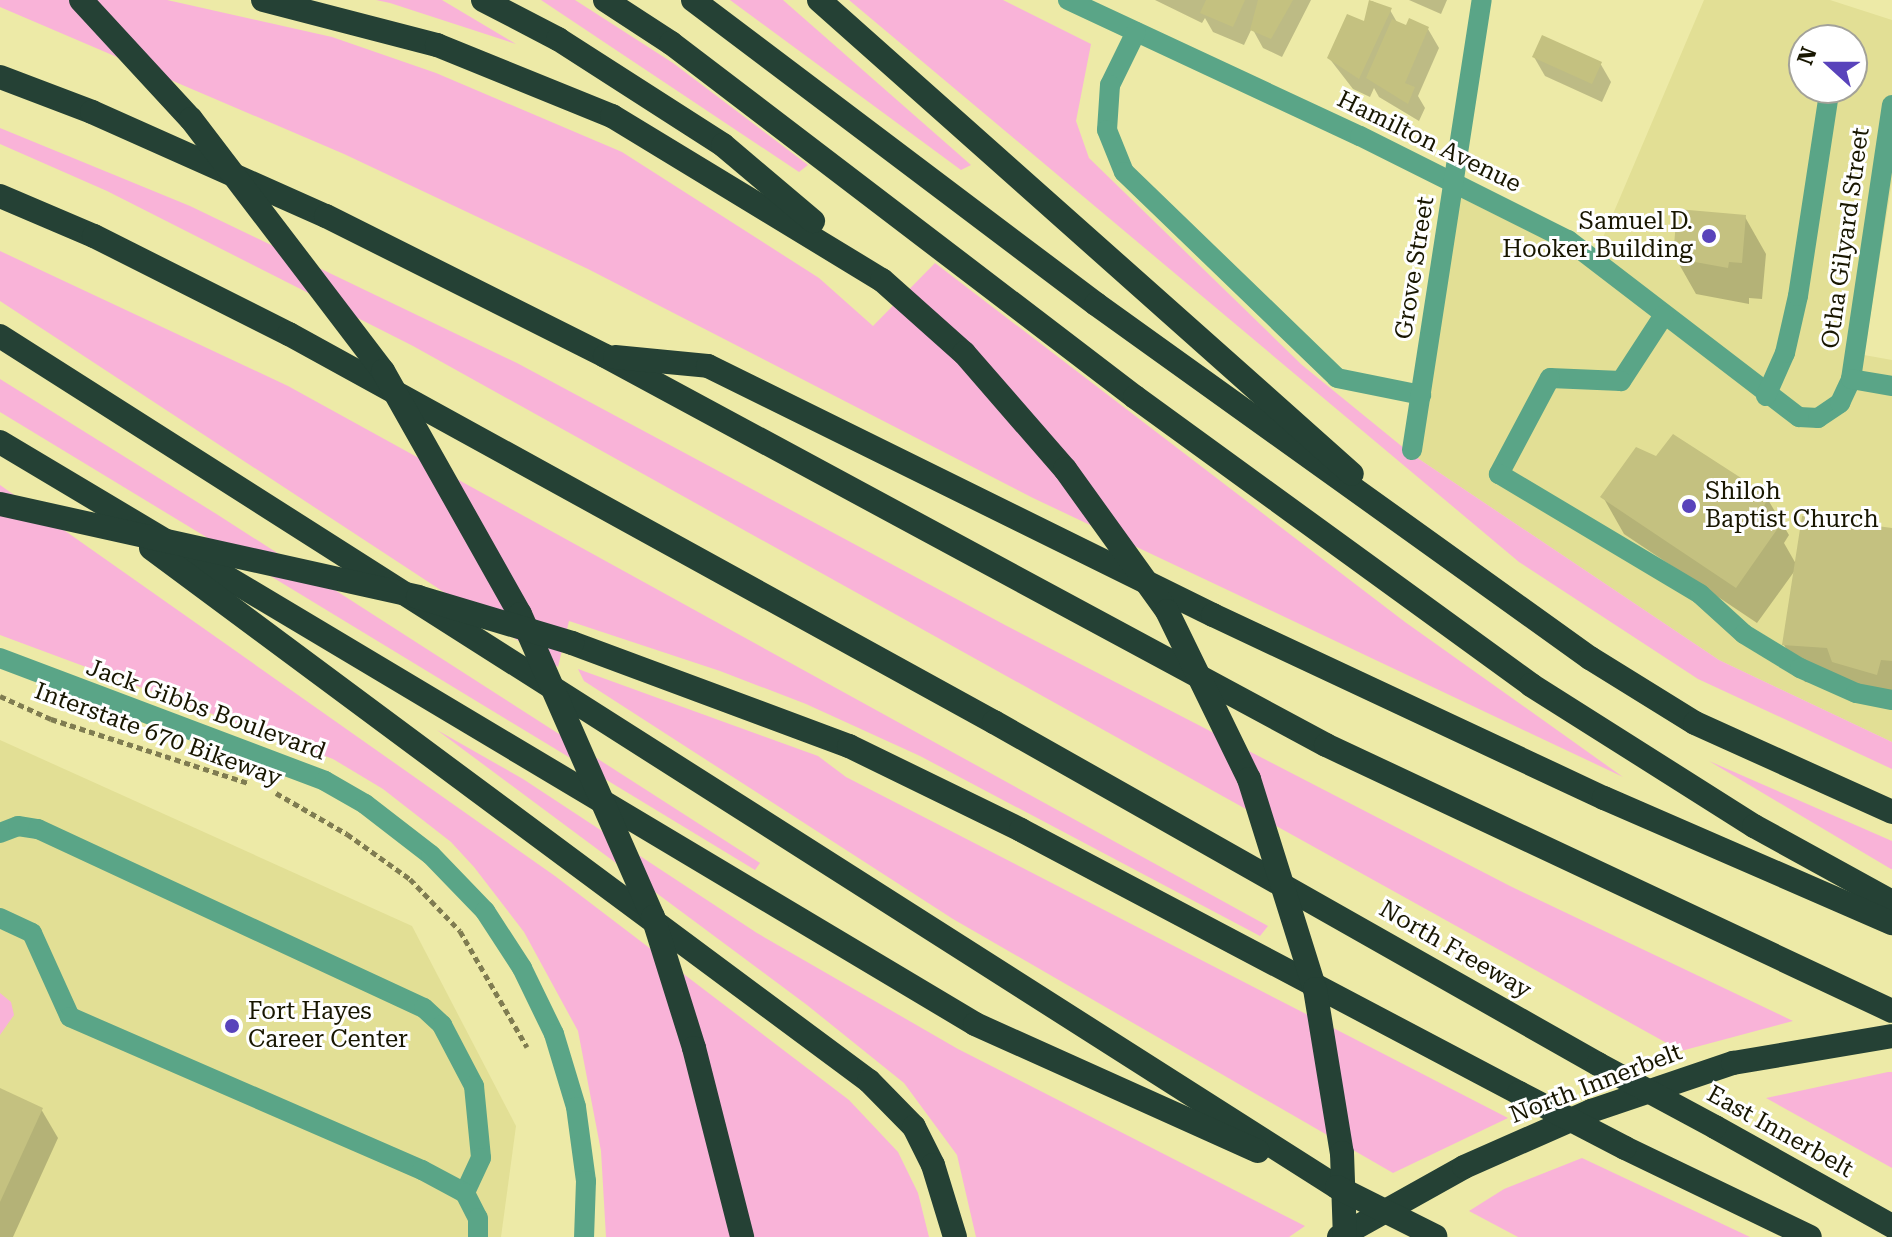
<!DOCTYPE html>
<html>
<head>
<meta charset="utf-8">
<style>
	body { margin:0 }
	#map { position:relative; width:1892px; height:1237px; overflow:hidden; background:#edeaa7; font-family:"Roboto Serif",serif }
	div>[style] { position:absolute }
	.built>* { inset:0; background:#e2df95 }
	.green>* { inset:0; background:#f9b3d8 }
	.shadow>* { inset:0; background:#0003 }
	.building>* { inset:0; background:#c4c180 }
	.path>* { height:5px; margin-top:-2.5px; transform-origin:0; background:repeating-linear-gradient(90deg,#7f7c51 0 6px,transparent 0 10px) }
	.minor>* { height:20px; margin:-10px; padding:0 10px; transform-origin:10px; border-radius:10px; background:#5aa587 }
	.highway>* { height:24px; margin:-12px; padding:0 12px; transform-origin:12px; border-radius:12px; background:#254135 }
	.highway-bridge>* { height:24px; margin:-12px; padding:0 12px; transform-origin:12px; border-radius:12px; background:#254135 }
	.dots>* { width:22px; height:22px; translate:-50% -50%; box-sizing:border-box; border:4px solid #fff; border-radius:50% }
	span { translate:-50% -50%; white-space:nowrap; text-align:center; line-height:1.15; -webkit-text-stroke:6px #fff; paint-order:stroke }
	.street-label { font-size:24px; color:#181600 }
	.poi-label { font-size:24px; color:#181600 }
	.right { translate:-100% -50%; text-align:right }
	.left { translate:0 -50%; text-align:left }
	.north { position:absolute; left:1788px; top:24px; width:80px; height:80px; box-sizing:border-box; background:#fff; border:2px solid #a3a299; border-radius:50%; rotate:291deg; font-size:22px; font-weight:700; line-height:32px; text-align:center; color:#181600 }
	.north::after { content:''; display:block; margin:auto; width:28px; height:36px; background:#5943bb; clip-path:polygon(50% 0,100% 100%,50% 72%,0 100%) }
</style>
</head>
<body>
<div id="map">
	<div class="built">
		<div style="clip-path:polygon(evenodd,1704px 0,1830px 0,1892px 20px,1892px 182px,1864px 355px,1892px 360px,1892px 742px,1719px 660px,1410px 453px,1459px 182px,1593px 261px,1704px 0,1804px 40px,1852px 40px,1852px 88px,1804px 88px,1804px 40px)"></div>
		<div style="clip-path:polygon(0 740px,412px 926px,516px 1126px,501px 1237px,0 1237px)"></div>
	</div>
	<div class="green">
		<div style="clip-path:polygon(0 0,167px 0,332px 37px,436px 73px,622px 152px,819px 278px,873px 326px,935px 263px,1405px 622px,1623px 777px,1033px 498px,588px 269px,344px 154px,0 7px)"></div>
		<div style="clip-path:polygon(376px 0,442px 0,516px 44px,390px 3px)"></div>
		<div style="clip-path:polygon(541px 0,575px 0,673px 63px,808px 165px,799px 172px)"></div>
		<div style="clip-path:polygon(730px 0,783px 0,971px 165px,961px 170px)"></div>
		<div style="clip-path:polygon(849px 0,1003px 0,1091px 44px,1076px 121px,1089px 158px,1302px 365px,1410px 453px,1719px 660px,1892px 742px,1892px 769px,1698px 679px,1519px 562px)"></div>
		<div style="clip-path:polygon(0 128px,190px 206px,517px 363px,1005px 625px,1510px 886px,1793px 1021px,1681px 1051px,413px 346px,107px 191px,0 144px)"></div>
		<div style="clip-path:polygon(0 251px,288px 386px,1268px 926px,1260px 936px,920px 756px,806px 704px,720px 671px,569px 621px,558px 667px,0 301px)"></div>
		<div style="clip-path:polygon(0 379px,218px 515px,760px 863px,755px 870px,0 412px)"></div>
		<div style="clip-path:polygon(0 485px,555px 876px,849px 1100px,898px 1152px,918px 1193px,929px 1237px,606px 1237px,601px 1151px,578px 1031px,524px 932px,474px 867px,451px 842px,383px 789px,333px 759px,0 635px)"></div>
		<div style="clip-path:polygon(578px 669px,818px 756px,846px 777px,1508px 1118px,1393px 1173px,953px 919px,584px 681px)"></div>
		<div style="clip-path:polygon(437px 730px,523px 779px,757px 933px,958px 1049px,1305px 1226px,1289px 1237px,976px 1237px,957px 1155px,904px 1083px,807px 1005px)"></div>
		<div style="clip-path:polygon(1709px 761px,1892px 841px,1892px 869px,1891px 869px)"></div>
		<div style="clip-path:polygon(0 993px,11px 1002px,14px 1015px,0 1035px)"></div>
		<div style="clip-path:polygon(1892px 1072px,1892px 1168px,1766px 1098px,1888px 1072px)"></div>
		<div style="clip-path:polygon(1582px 1158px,1750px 1237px,1518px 1237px,1469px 1211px,1504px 1189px)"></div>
	</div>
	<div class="shadow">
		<div style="clip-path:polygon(1155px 0,1311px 0,1282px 57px,1263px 48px,1252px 28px,1244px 45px,1213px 32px,1205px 18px,1202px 23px)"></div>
		<div style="clip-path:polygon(1409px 0,1447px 0,1441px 14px)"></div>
		<div style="clip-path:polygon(1372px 1px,1390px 10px,1398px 24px,1428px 29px,1439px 48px,1418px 96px,1425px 108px,1419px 121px,1379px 97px,1374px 88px,1370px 97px,1353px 89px,1329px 58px,1366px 24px)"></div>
		<div style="clip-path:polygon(1534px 57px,1600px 63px,1611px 82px,1602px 102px,1545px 76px)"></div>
		<div style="clip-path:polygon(1745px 217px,1766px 254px,1762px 299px,1749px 298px,1749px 304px,1696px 294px,1675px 257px)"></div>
		<div style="clip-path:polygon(1603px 497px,1767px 498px,1789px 535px,1784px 543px,1796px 564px,1892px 530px,1892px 709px,1847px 685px,1805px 682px,1784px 645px,1796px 569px,1757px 623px,1624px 534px)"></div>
		<div style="clip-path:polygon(0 1090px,41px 1109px,58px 1138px,13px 1237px,0 1237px)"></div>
	</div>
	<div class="building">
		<div style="clip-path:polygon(1206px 0,1245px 0,1233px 27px,1200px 13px)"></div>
		<div style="clip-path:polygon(1258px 0,1293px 0,1271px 39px,1250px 30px)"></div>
		<div style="clip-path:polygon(1369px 0,1392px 8px,1359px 79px,1327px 58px,1347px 14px,1364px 21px)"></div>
		<div style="clip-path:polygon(1409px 18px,1429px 27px,1405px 83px,1415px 87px,1408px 104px,1366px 78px,1392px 19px,1406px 25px)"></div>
		<div style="clip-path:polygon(1542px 35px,1602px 62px,1592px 84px,1532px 57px)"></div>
		<div style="clip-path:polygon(1677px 209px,1746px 215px,1742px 263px,1729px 262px,1728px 268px,1673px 258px)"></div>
		<div style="clip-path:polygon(1673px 434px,1769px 496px,1759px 516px,1778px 528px,1736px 588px,1600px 497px,1636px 447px,1656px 456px)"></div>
		<div style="clip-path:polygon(1802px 516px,1892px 528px,1892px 661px,1881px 660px,1877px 675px,1832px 662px,1827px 648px,1782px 645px)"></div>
		<div style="clip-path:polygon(0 1088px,43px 1108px,0 1202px)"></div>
	</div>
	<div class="path">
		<div style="left:0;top:696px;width:56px;rotate:24.3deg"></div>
		<div style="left:51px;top:719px;width:207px;rotate:18deg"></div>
		<div style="left:276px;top:793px;width:82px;rotate:30deg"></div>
		<div style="left:347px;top:834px;width:77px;rotate:35.5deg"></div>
		<div style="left:410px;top:879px;width:72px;rotate:46.1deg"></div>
		<div style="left:460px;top:931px;width:134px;rotate:60deg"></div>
	</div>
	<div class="minor">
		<div style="left:1068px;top:0;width:322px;rotate:25deg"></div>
		<div style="left:1360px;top:136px;width:233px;rotate:26.6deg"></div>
		<div style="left:1568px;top:240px;width:291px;rotate:37.5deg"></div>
		<div style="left:1799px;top:417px;width:19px;rotate:3deg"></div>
		<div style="left:1818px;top:418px;width:27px;rotate:-34deg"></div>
		<div style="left:1840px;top:403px;width:26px;rotate:-65deg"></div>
		<div style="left:1851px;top:379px;width:277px;rotate:-81.5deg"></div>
		<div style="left:1136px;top:32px;width:59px;rotate:116.1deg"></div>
		<div style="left:1110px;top:85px;width:45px;rotate:93.8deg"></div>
		<div style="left:1107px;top:130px;width:45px;rotate:68deg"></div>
		<div style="left:1124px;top:172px;width:296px;rotate:44deg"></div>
		<div style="left:1337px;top:378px;width:86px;rotate:11.4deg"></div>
		<div style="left:1664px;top:315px;width:79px;rotate:123.1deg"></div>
		<div style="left:1621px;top:381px;width:71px;rotate:-177.6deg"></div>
		<div style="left:1550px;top:378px;width:109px;rotate:118deg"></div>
		<div style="left:1499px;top:474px;width:234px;rotate:30.8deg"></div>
		<div style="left:1700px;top:594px;width:59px;rotate:42.3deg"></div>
		<div style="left:1744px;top:634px;width:66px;rotate:31.3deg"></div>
		<div style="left:1800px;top:668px;width:61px;rotate:24.1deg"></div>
		<div style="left:1856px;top:693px;width:37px;rotate:11deg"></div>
		<div style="left:1851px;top:379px;width:42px;rotate:9.7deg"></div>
		<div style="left:1766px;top:396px;width:47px;rotate:-66.2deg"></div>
		<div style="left:1785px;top:353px;width:58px;rotate:-77.2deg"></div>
		<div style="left:1798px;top:296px;width:210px;rotate:-81.3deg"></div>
		<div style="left:1412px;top:450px;width:455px;rotate:-81.2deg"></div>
		<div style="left:0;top:658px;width:347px;rotate:20.7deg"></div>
		<div style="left:325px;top:781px;width:46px;rotate:29.9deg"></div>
		<div style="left:365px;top:804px;width:83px;rotate:37.7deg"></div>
		<div style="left:431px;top:855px;width:78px;rotate:46deg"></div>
		<div style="left:485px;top:911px;width:68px;rotate:57deg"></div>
		<div style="left:522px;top:968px;width:73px;rotate:64.1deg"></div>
		<div style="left:554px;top:1034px;width:76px;rotate:73.2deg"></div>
		<div style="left:576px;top:1107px;width:75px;rotate:82.3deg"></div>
		<div style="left:586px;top:1181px;width:56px;rotate:92deg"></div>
		<div style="left:0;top:833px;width:19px;rotate:-21deg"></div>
		<div style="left:18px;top:826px;width:20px;rotate:9deg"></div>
		<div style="left:38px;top:829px;width:425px;rotate:24.9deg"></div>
		<div style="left:424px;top:1008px;width:25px;rotate:43deg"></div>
		<div style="left:442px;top:1025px;width:69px;rotate:62.3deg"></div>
		<div style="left:474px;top:1086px;width:72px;rotate:84.4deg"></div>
		<div style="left:481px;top:1158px;width:38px;rotate:115deg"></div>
		<div style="left:0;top:918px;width:35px;rotate:25deg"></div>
		<div style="left:32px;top:933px;width:92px;rotate:65.7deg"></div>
		<div style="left:70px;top:1017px;width:384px;rotate:23.5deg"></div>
		<div style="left:422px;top:1170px;width:49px;rotate:28.1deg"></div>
		<div style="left:465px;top:1193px;width:28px;rotate:63deg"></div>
		<div style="left:478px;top:1218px;width:19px;rotate:90deg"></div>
	</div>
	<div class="highway">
		<div style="left:263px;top:0;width:180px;rotate:14.5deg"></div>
		<div style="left:437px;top:45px;width:189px;rotate:22.1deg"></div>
		<div style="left:612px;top:116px;width:316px;rotate:31.3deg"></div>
		<div style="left:483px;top:0;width:85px;rotate:27.5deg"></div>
		<div style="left:558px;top:39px;width:196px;rotate:32.7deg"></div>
		<div style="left:723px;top:145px;width:118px;rotate:40.2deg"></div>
		<div style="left:605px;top:0;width:79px;rotate:33.1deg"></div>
		<div style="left:671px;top:43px;width:584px;rotate:37.34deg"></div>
		<div style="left:1135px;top:397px;width:490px;rotate:36deg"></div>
		<div style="left:1531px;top:685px;width:264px;rotate:32.3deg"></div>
		<div style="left:1754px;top:826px;width:158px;rotate:28.8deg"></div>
		<div style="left:693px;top:0;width:505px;rotate:37.03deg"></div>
		<div style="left:1096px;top:304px;width:608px;rotate:35.63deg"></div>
		<div style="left:1590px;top:658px;width:123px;rotate:31.8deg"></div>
		<div style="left:1695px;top:723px;width:216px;rotate:24.3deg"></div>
		<div style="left:819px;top:0;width:713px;rotate:41.65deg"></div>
		<div style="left:0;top:77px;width:98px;rotate:20.8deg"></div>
		<div style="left:92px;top:112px;width:256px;rotate:24deg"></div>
		<div style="left:326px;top:216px;width:312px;rotate:26.6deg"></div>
		<div style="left:605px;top:356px;width:819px;rotate:28.35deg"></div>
		<div style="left:1326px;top:745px;width:625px;rotate:25.17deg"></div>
		<div style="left:0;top:196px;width:102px;rotate:23.1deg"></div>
		<div style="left:94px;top:236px;width:218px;rotate:26.7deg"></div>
		<div style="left:289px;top:334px;width:805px;rotate:28.83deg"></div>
		<div style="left:994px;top:722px;width:694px;rotate:29.52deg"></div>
		<div style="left:0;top:336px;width:1585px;rotate:32.48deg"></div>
		<div style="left:615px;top:357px;width:93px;rotate:5.5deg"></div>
		<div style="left:708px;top:366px;width:563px;rotate:26.25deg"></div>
		<div style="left:1213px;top:615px;width:432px;rotate:25.1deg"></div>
		<div style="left:1604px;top:798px;width:314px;rotate:23.5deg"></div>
		<div style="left:0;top:442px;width:1135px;rotate:30.83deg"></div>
		<div style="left:975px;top:1024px;width:310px;rotate:24.2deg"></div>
		<div style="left:151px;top:548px;width:894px;rotate:36.59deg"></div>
		<div style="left:869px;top:1081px;width:64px;rotate:45.6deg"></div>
		<div style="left:914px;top:1127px;width:42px;rotate:63.4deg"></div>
		<div style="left:933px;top:1165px;width:75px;rotate:73deg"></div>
		<div style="left:572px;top:643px;width:296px;rotate:20.4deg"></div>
		<div style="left:849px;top:746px;width:191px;rotate:26deg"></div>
		<div style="left:1021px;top:830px;width:563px;rotate:27.84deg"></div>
		<div style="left:1715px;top:1127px;width:203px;rotate:29.2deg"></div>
		<div style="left:1625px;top:1148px;width:205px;rotate:25.7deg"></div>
		<div style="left:1339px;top:1237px;width:143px;rotate:-29.2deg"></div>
		<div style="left:1464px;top:1167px;width:139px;rotate:-23.8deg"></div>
		<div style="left:1591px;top:1111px;width:150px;rotate:-18.7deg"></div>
		<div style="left:1733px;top:1063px;width:161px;rotate:-9.6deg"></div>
	</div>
	<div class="highway-bridge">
		<div style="left:81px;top:0;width:162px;rotate:47.3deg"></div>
		<div style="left:191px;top:119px;width:317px;rotate:52.7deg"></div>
		<div style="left:383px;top:371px;width:279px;rotate:60.6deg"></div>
		<div style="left:520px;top:614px;width:331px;rotate:66.3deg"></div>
		<div style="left:653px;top:917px;width:137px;rotate:72.6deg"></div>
		<div style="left:694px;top:1048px;width:195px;rotate:75.7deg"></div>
		<div style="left:882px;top:280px;width:110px;rotate:41.7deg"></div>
		<div style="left:964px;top:353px;width:154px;rotate:49deg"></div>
		<div style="left:1065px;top:469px;width:175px;rotate:54.3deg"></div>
		<div style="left:1167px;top:611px;width:187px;rotate:64deg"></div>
		<div style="left:1249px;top:779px;width:220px;rotate:72.6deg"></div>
		<div style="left:1315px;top:989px;width:166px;rotate:80.7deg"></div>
		<div style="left:1342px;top:1153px;width:84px;rotate:88deg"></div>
		<div style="left:0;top:504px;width:428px;rotate:12.5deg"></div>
		<div style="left:418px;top:597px;width:161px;rotate:16.6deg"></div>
		<div style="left:1598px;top:1064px;width:133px;rotate:28.3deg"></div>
		<div style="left:1519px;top:1093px;width:119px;rotate:27.4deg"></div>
		<div style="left:1337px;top:1187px;width:110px;rotate:26.6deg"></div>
	</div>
	<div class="dots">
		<div style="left:1709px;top:236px;background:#5943bb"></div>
		<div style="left:1689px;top:506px;background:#5943bb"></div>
		<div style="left:232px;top:1026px;background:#5943bb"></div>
	</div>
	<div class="street-label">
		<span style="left:1429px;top:142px;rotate:26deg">Hamilton Avenue</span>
		<span style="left:1846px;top:238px;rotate:-82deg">Otha Gilyard Street</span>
		<span style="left:1415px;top:268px;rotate:-81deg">Grove Street</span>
		<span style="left:206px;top:710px;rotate:20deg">Jack Gibbs Boulevard</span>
		<span style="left:158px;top:735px;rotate:20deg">Interstate 670 Bikeway</span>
		<span style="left:1455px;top:950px;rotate:30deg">North Freeway</span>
		<span style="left:1596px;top:1084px;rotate:-21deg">North Innerbelt</span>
		<span style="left:1780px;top:1132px;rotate:29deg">East Innerbelt</span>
	</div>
	<div class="poi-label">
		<span class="right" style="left:1693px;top:236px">Samuel D.<br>Hooker Building</span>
		<span class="left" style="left:1705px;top:506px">Shiloh<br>Baptist Church</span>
		<span class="left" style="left:248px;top:1026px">Fort Hayes<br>Career Center</span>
	</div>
	<div class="north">N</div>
</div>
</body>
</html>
